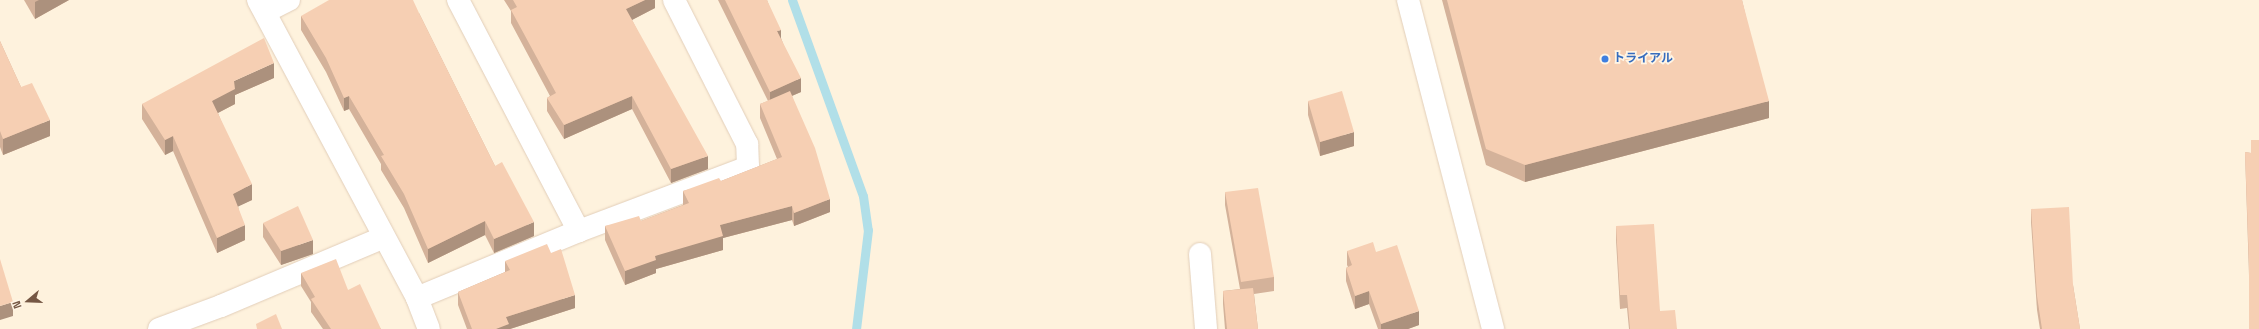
<!DOCTYPE html>
<html>
<head>
<meta charset="utf-8">
<style>
	body { margin:0 }
	#map { position:relative; width:2259px; height:329px; overflow:hidden; background:#fef2dd; font-family:"Space Grotesk","Noto Sans JP",sans-serif }
	div>[style] { position:absolute }
	.stream>* { height:9px; margin:-4.5px; padding:0 4.5px; transform-origin:4.5px; border-radius:4.5px; background:#b1dfe8 }
	.roads { filter:drop-shadow(0 0 1px #e2ceb9) drop-shadow(0 0 1px #e2ceb9) }
	.street>* { height:22px; margin:-11px; padding:0 11px; transform-origin:11px; border-radius:11px; background:#fff }
	.wall>* { inset:0; background:#d4b29a }
	.shaded-wall>* { inset:0; background:#ac917d }
	.building>* { inset:0; background:#f6cfb3 }
	.dots>* { width:11px; height:11px; translate:-50% -50%; box-sizing:border-box; border:2px solid #fff5e5; border-radius:50% }
	span { translate:-50% -50%; white-space:nowrap; text-align:center; line-height:1.15; -webkit-text-stroke:3.5px #fff5e5; paint-order:stroke }
	.shop-label { font-size:12px; color:#366cbe; font-weight:700 }
	.left { translate:0 -50%; text-align:left }
	.north { position:absolute; left:8px; top:281px; width:40px; height:40px; -webkit-text-stroke:3px #fff5e5; paint-order:stroke; rotate:251deg; font-size:11px; font-weight:700; line-height:16px; text-align:center; color:#755744 }
	.north::after { content:''; display:block; margin:auto; width:14px; height:18px; background:#755744; clip-path:polygon(50% 0,100% 100%,50% 72%,0 100%) }
</style>
</head>
<body>
<div id="map">
	<div class="stream">
		<div style="left:792px;top:0;width:208px;rotate:70.1deg"></div>
		<div style="left:863px;top:196px;width:34px;rotate:82deg"></div>
		<div style="left:868px;top:230px;width:100px;rotate:96.9deg"></div>
	</div>
	<div class="roads">
		<div class="street">
			<div style="left:258px;top:0;width:338px;rotate:61.9deg"></div>
			<div style="left:417px;top:298px;width:33px;rotate:69deg"></div>
			<div style="left:458px;top:0;width:261px;rotate:62.4deg"></div>
			<div style="left:1408px;top:0;width:340px;rotate:75.5deg"></div>
			<div style="left:265px;top:12px;width:27px;rotate:-27deg"></div>
			<div style="left:1200px;top:254px;width:75px;rotate:85.4deg"></div>
			<div style="left:417px;top:298px;width:175px;rotate:-22.5deg"></div>
			<div style="left:579px;top:231px;width:181px;rotate:-20.7deg"></div>
			<div style="left:748px;top:167px;width:23px;rotate:-92deg"></div>
			<div style="left:747px;top:144px;width:161px;rotate:-116.9deg"></div>
			<div style="left:159px;top:329px;width:66px;rotate:-20.4deg"></div>
			<div style="left:221px;top:306px;width:177px;rotate:-22.9deg"></div>
		</div>
	</div>
	<div class="wall">
		<div style="clip-path:polygon(24px 0,69px 0,35px 19px)"></div>
		<div style="clip-path:polygon(504px 0,655px 0,655px 8px,632px 20px,708px 169px,671px 183px,632px 109px,564px 139px,547px 111px,547px 98px,550px 96px,511px 23px,511px 11px)"></div>
		<div style="clip-path:polygon(718px 0,767px 0,801px 92px,792px 96px,830px 212px,794px 226px,792px 220px,723px 238px,723px 250px,656px 269px,656px 273px,625px 285px,605px 240px,605px 226px,641px 221px,683px 205px,683px 191px,721px 181px,777px 159px,760px 118px,760px 104px,768px 101px)"></div>
		<div style="clip-path:polygon(1442px 0,1742px 0,1769px 118px,1525px 182px,1486px 165px)"></div>
		<div style="clip-path:polygon(419px 13px,495px 166px,534px 236px,494px 253px,485px 235px,428px 263px,404px 208px,381px 170px,381px 164px,349px 109px,344px 111px,326px 72px,301px 30px,301px 16px)"></div>
		<div style="clip-path:polygon(0 41px,21px 87px,50px 136px,3px 155px,0 147px)"></div>
		<div style="clip-path:polygon(274px 78px,235px 95px,235px 104px,218px 113px,252px 200px,238px 206px,245px 240px,217px 253px,173px 151px,165px 155px,142px 119px,142px 104px)"></div>
		<div style="clip-path:polygon(1308px 101px,1354px 146px,1320px 156px,1308px 115px)"></div>
		<div style="clip-path:polygon(2251px 140px,2259px 140px,2249px 275px,2245px 152px,2251px 153px)"></div>
		<div style="clip-path:polygon(1225px 192px,1274px 277px,1274px 291px,1254px 294px,1258px 329px,1225px 329px,1223px 304px,1223px 291px,1240px 289px,1225px 205px)"></div>
		<div style="clip-path:polygon(2031px 209px,2073px 285px,2080px 329px,2040px 329px,2037px 310px,2031px 222px)"></div>
		<div style="clip-path:polygon(263px 223px,313px 254px,281px 265px,263px 237px)"></div>
		<div style="clip-path:polygon(1616px 226px,1660px 311px,1677px 329px,1629px 329px,1627px 308px,1620px 309px,1616px 240px)"></div>
		<div style="clip-path:polygon(1347px 251px,1376px 252px,1419px 325px,1408px 329px,1378px 329px,1369px 304px,1355px 309px,1346px 281px,1346px 268px,1348px 267px,1347px 265px)"></div>
		<div style="clip-path:polygon(505px 261px,575px 308px,510px 329px,467px 329px,458px 305px,458px 292px,505px 272px)"></div>
		<div style="clip-path:polygon(301px 273px,348px 290px,381px 329px,323px 329px,311px 312px,311px 302px,301px 286px)"></div>
	</div>
	<div class="shaded-wall">
		<div style="clip-path:polygon(39px 0,69px 0,35px 19px,35px 2px)"></div>
		<div style="clip-path:polygon(645px 0,655px 0,655px 8px,626px 23px,626px 9px)"></div>
		<div style="clip-path:polygon(781px 30px,781px 43px,777px 31px)"></div>
		<div style="clip-path:polygon(274px 63px,274px 78px,235px 95px,235px 104px,212px 116px,212px 101px,234px 81px)"></div>
		<div style="clip-path:polygon(801px 78px,801px 92px,770px 105px,770px 92px)"></div>
		<div style="clip-path:polygon(349px 96px,349px 109px,344px 111px,344px 98px)"></div>
		<div style="clip-path:polygon(632px 96px,632px 109px,564px 139px,564px 125px)"></div>
		<div style="clip-path:polygon(1769px 101px,1769px 118px,1525px 182px,1525px 165px)"></div>
		<div style="clip-path:polygon(50px 120px,50px 136px,3px 155px,3px 139px)"></div>
		<div style="clip-path:polygon(1354px 132px,1354px 146px,1320px 156px,1320px 142px)"></div>
		<div style="clip-path:polygon(173px 136px,173px 151px,165px 155px,165px 140px)"></div>
		<div style="clip-path:polygon(708px 156px,708px 169px,671px 183px,671px 169px)"></div>
		<div style="clip-path:polygon(252px 184px,252px 200px,233px 209px,233px 194px)"></div>
		<div style="clip-path:polygon(830px 199px,830px 212px,794px 226px,794px 213px)"></div>
		<div style="clip-path:polygon(792px 206px,792px 220px,723px 238px,723px 250px,656px 269px,656px 273px,625px 285px,625px 271px,655px 256px,720px 225px)"></div>
		<div style="clip-path:polygon(485px 221px,485px 235px,428px 263px,428px 249px)"></div>
		<div style="clip-path:polygon(534px 222px,534px 236px,494px 253px,494px 239px)"></div>
		<div style="clip-path:polygon(245px 225px,245px 240px,217px 253px,217px 238px)"></div>
		<div style="clip-path:polygon(313px 240px,313px 254px,281px 265px,281px 251px)"></div>
		<div style="clip-path:polygon(1369px 291px,1369px 304px,1355px 309px,1355px 296px)"></div>
		<div style="clip-path:polygon(575px 295px,575px 308px,510px 329px,496px 329px,506px 317px)"></div>
		<div style="clip-path:polygon(13px 302px,13px 316px,0 320px,0 306px)"></div>
		<div style="clip-path:polygon(1419px 311px,1419px 325px,1408px 329px,1381px 329px,1381px 324px)"></div>
	</div>
	<div class="building">
		<div style="clip-path:polygon(329px 0,413px 0,419px 13px,495px 166px,502px 162px,534px 222px,494px 239px,485px 221px,428px 249px,404px 194px,381px 156px,384px 155px,349px 96px,344px 98px,326px 58px,301px 16px)"></div>
		<div style="clip-path:polygon(513px 0,645px 0,626px 9px,708px 156px,671px 169px,632px 96px,564px 125px,547px 98px,556px 93px,511px 10px,517px 7px)"></div>
		<div style="clip-path:polygon(725px 0,767px 0,781px 30px,777px 31px,801px 78px,770px 92px)"></div>
		<div style="clip-path:polygon(1447px 0,1742px 0,1769px 101px,1525px 165px,1486px 149px)"></div>
		<div style="clip-path:polygon(264px 38px,274px 63px,234px 81px,235px 89px,212px 101px,252px 184px,233px 194px,245px 225px,217px 238px,173px 136px,165px 140px,142px 104px)"></div>
		<div style="clip-path:polygon(0 41px,21px 87px,32px 83px,50px 120px,3px 139px,0 131px)"></div>
		<div style="clip-path:polygon(790px 91px,815px 148px,830px 199px,794px 213px,792px 206px,720px 225px,723px 236px,655px 256px,656px 260px,625px 271px,605px 226px,639px 216px,641px 221px,689px 203px,683px 191px,719px 178px,721px 181px,782px 157px,760px 104px)"></div>
		<div style="clip-path:polygon(1342px 91px,1354px 132px,1320px 142px,1308px 101px)"></div>
		<div style="clip-path:polygon(2251px 140px,2259px 140px,2259px 329px,2249px 329px,2249px 264px,2245px 152px,2251px 153px)"></div>
		<div style="clip-path:polygon(1258px 188px,1274px 277px,1241px 282px,1225px 192px)"></div>
		<div style="clip-path:polygon(298px 206px,313px 240px,281px 251px,263px 223px)"></div>
		<div style="clip-path:polygon(2069px 207px,2073px 285px,2080px 329px,2042px 329px,2037px 296px,2031px 209px)"></div>
		<div style="clip-path:polygon(1654px 224px,1660px 311px,1675px 310px,1677px 329px,1630px 329px,1627px 295px,1620px 295px,1616px 226px)"></div>
		<div style="clip-path:polygon(1373px 242px,1376px 252px,1397px 245px,1419px 311px,1381px 324px,1369px 291px,1355px 296px,1346px 268px,1352px 265px,1347px 251px)"></div>
		<div style="clip-path:polygon(547px 244px,551px 253px,561px 249px,575px 295px,506px 317px,509px 324px,496px 329px,472px 329px,458px 292px,510px 270px,505px 261px)"></div>
		<div style="clip-path:polygon(0 259px,13px 302px,0 306px)"></div>
		<div style="clip-path:polygon(336px 259px,348px 290px,360px 284px,381px 329px,331px 329px,311px 299px,315px 297px,301px 273px)"></div>
		<div style="clip-path:polygon(1253px 288px,1258px 329px,1227px 329px,1223px 291px)"></div>
		<div style="clip-path:polygon(276px 314px,282px 329px,257px 329px,256px 324px)"></div>
	</div>
	<div class="dots">
		<div style="left:1605px;top:59px;background:#3f7fe0"></div>
	</div>
	<div class="shop-label">
		<span class="left" style="left:1613px;top:59px">トライアル</span>
	</div>
	<div class="north">N</div>
</div>
</body>
</html>
